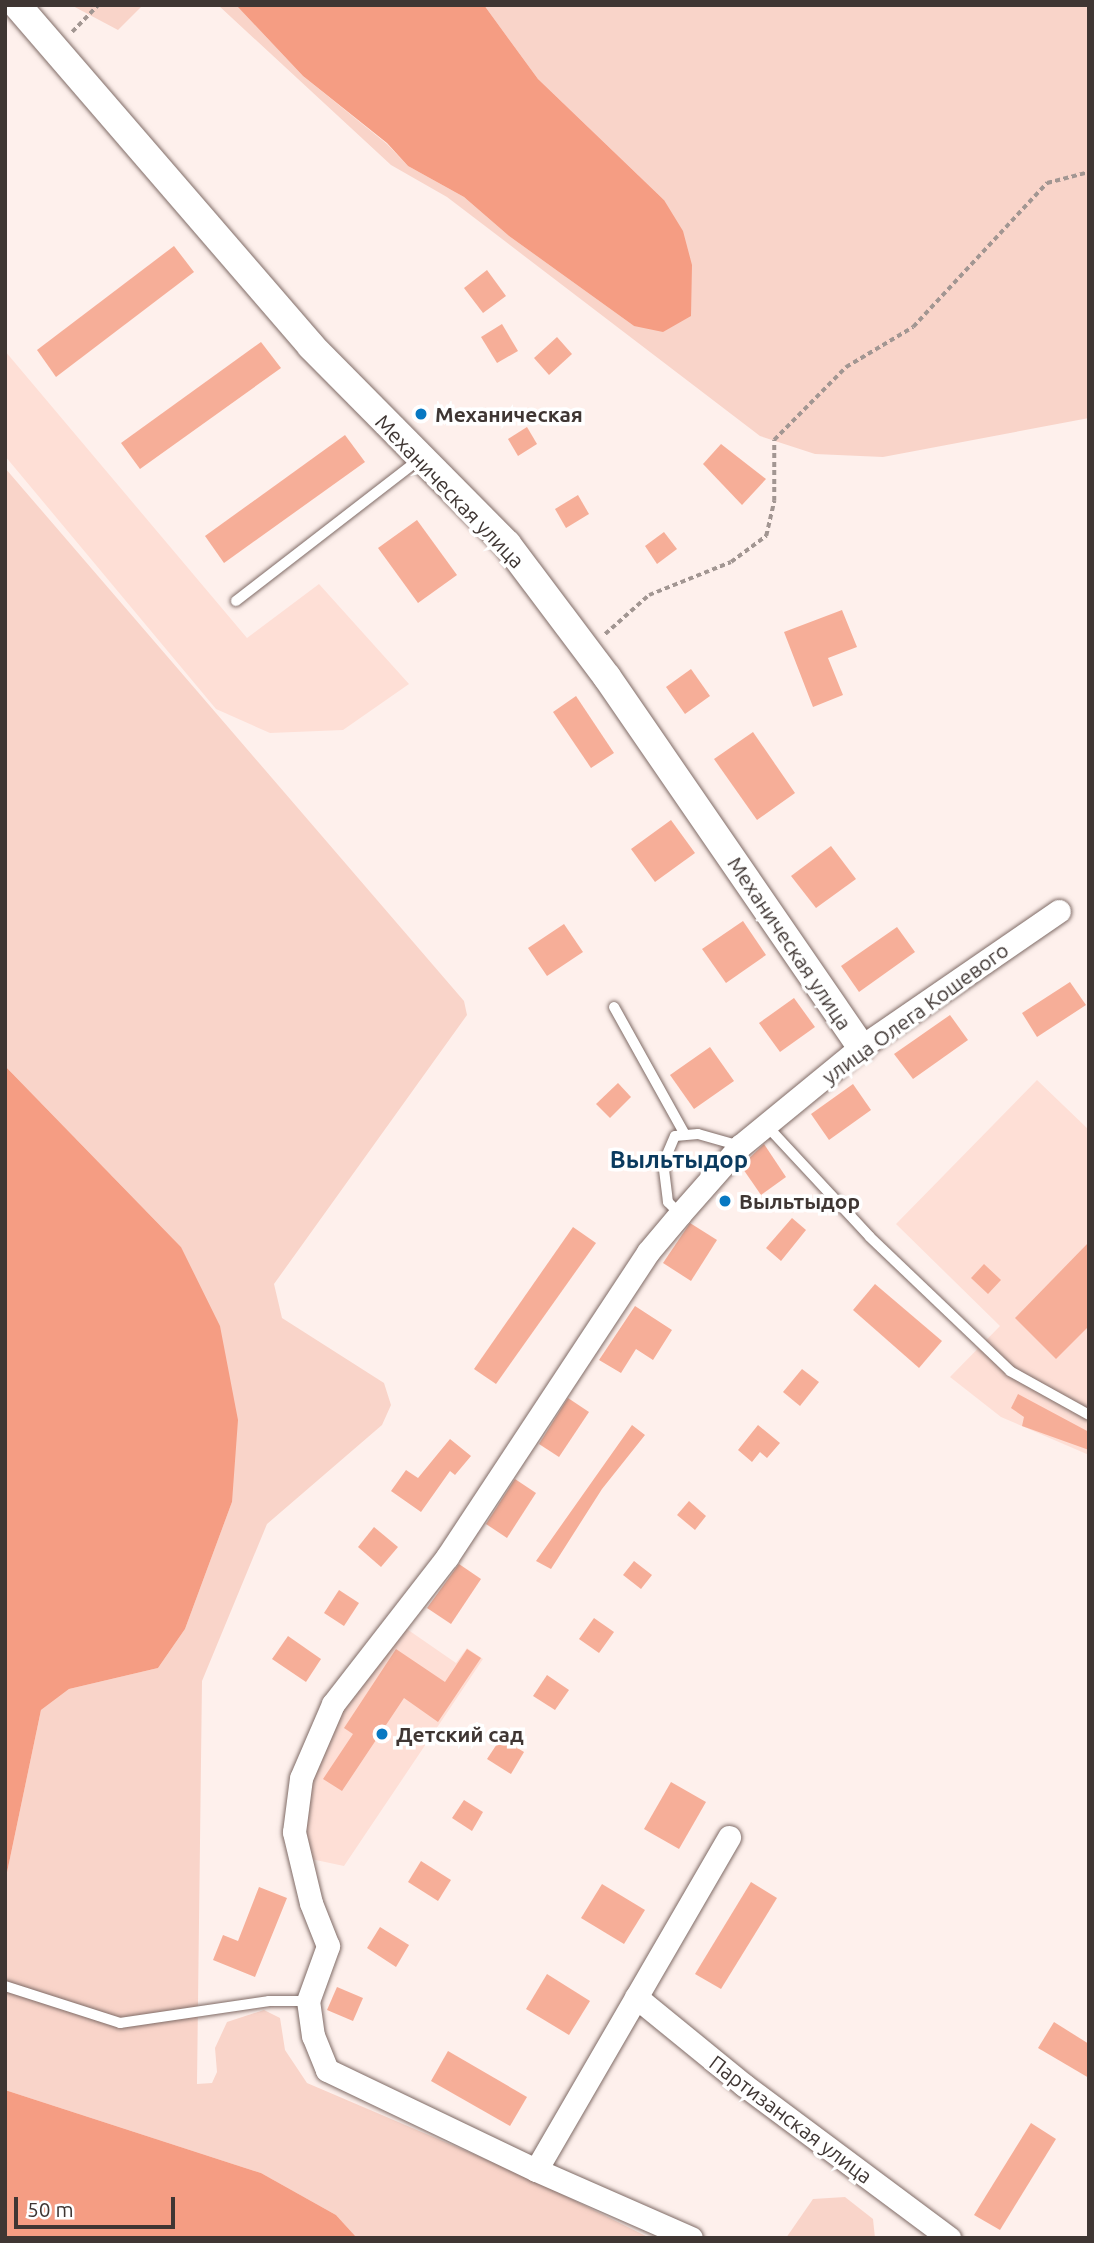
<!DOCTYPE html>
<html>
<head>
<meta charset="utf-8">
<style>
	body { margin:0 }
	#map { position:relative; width:1094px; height:2243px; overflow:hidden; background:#fef0ec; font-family:Ubuntu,sans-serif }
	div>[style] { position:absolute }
	.built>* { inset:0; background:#fedfd6 }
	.green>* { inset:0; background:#f9d4c9 }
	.water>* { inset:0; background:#f59d83 }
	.building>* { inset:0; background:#f6ae98 }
	.path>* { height:3.5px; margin-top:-1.75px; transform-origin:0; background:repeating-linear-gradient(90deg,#a29692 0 5px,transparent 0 8.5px) }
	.roads { filter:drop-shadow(0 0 2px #7f6b66) drop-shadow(0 0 2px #7f6b66) }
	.service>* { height:10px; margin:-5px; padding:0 5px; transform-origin:5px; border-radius:5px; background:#fff }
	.minor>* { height:23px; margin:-11.5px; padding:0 11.5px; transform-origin:11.5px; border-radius:11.5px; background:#fff }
	.tertiary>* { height:28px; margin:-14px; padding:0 14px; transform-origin:14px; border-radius:14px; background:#fff }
	.dots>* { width:19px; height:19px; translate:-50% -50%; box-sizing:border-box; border:4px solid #fff; border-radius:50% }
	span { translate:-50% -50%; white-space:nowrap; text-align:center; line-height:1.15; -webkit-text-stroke:7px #fff; paint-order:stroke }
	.poi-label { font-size:21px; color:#3f3633; font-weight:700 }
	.left { translate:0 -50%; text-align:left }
	.street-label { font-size:21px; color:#3f3633 }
	.quarter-label { font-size:24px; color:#0a3a5e; font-weight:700 }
	.frame { position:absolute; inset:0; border:7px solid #3f3633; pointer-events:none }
	.scale { position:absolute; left:14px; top:2197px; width:161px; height:32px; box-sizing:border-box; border:4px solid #3f3633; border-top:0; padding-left:9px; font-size:21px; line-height:24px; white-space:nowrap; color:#3f3633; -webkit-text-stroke:5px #fff; paint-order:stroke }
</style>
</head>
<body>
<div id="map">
	<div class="built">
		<div style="clip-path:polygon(5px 351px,247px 638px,319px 584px,409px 684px,343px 730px,270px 733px,216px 709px,5px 456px)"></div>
		<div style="clip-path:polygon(1037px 1080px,1089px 1130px,1089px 1455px,1001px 1417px,950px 1377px,1000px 1326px,896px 1224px)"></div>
		<div style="clip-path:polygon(401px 1625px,456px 1663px,467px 1648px,483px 1659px,344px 1866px,311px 1859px,304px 1832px,308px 1778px,354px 1690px)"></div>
	</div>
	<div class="green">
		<div style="clip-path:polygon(71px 5px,143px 5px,118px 30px)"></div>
		<div style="clip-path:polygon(218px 5px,236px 5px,303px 76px,387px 144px,408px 166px,464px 197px,509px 236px,634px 326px,664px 200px,538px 79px,484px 5px,1089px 5px,1089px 418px,883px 457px,815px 454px,760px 436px,447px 197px,391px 165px)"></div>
		<div style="clip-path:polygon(5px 468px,464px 1001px,467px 1015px,274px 1284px,282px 1318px,384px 1383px,391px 1405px,382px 1425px,267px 1524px,202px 1681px,197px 2084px,212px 2083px,217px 2072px,215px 2048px,227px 2022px,264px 2010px,280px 2018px,285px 2050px,307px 2083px,527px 2177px,650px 2238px,357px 2238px,336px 2215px,261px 2173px,5px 2090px,5px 1882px,41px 1710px,69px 1689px,158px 1668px,185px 1629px,232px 1502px,181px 1247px,5px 1066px)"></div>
		<div style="clip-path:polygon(845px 2197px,873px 2219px,875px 2238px,786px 2238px,813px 2199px)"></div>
	</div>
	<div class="water">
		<div style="clip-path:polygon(236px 5px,484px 5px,538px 79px,664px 200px,683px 231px,692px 265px,691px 316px,663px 332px,634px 326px,509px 236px,464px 197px,408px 166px,387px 143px,303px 76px)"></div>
		<div style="clip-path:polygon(5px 1066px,181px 1247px,220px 1326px,238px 1420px,232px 1502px,185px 1629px,158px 1668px,69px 1689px,41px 1710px,5px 1882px)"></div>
		<div style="clip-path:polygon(5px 2090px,261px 2173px,336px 2215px,357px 2238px,5px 2238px)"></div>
	</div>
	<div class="building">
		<div style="clip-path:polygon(174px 246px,194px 272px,56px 377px,37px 350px)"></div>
		<div style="clip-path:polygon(487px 270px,506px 296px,483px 313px,464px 288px)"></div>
		<div style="clip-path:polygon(502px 324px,518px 351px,497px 363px,481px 337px)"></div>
		<div style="clip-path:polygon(557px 337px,572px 354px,549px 375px,534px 358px)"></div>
		<div style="clip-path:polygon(261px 342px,281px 368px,140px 469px,121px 443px)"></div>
		<div style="clip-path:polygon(527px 427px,537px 444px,518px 456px,508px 439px)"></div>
		<div style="clip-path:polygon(345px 435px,365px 462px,224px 563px,205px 536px)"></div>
		<div style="clip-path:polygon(721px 444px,766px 479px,742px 505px,703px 464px)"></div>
		<div style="clip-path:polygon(578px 495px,589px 514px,566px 528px,555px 509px)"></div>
		<div style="clip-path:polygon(417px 520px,457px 575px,418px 603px,378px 548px)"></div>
		<div style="clip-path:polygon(664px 532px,677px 549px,657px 564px,645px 546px)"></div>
		<div style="clip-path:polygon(842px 610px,857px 647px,828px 658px,843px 695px,813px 707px,784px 632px)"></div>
		<div style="clip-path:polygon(691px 669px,710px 696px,685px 714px,666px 687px)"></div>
		<div style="clip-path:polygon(576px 696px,614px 753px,591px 768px,553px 712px)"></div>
		<div style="clip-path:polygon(753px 732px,795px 793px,757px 820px,714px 759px)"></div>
		<div style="clip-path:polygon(671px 820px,695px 853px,655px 882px,631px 849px)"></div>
		<div style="clip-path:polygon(831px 846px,856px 879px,816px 908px,791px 876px)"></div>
		<div style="clip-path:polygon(743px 921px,766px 955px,726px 983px,702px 949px)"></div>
		<div style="clip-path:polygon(564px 924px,583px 952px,547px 976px,528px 948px)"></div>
		<div style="clip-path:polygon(897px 927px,915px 952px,859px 992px,841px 966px)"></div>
		<div style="clip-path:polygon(1070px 982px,1086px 1005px,1037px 1037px,1022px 1013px)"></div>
		<div style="clip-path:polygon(794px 998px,815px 1027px,780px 1052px,759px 1023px)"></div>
		<div style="clip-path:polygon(950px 1015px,968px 1040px,913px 1079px,894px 1054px)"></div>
		<div style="clip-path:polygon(710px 1047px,734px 1081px,694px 1109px,670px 1075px)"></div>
		<div style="clip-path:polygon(618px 1083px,631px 1097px,610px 1118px,596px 1104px)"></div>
		<div style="clip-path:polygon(853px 1084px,871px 1110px,829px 1140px,811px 1114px)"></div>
		<div style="clip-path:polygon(764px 1144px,786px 1177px,761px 1195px,741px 1166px)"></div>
		<div style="clip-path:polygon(792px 1218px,806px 1230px,781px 1261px,766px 1248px)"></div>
		<div style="clip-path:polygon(690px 1223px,717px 1240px,691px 1281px,663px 1263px)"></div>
		<div style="clip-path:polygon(573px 1227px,596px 1243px,496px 1384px,474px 1369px)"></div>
		<div style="clip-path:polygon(1089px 1242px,1089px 1326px,1056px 1359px,1015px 1318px)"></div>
		<div style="clip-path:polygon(984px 1264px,1001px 1280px,988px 1294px,971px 1278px)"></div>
		<div style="clip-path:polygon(875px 1284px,942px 1341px,919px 1368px,853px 1310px)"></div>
		<div style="clip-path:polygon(635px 1306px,672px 1330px,653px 1360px,636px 1349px,621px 1373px,599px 1360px)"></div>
		<div style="clip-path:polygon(802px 1369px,819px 1382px,800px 1406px,783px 1392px)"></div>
		<div style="clip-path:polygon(1018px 1394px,1089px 1432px,1089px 1450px,1022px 1426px,1024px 1417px,1011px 1408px)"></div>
		<div style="clip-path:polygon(568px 1398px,589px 1412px,559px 1457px,539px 1444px)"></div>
		<div style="clip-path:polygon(632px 1425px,645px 1435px,602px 1489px,551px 1569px,536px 1561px)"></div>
		<div style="clip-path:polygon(758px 1425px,780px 1443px,767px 1458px,760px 1452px,752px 1462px,738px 1450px)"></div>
		<div style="clip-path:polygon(450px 1439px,471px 1456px,455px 1475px,450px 1471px,421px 1512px,391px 1491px,406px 1470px,418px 1478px)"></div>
		<div style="clip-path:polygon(515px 1479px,536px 1493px,507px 1538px,486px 1524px)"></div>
		<div style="clip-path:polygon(689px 1501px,706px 1516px,695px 1530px,677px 1515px)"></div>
		<div style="clip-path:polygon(374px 1527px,398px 1547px,381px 1567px,358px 1547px)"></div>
		<div style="clip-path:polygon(634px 1561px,652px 1575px,641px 1589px,623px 1575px)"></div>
		<div style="clip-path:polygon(459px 1564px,481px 1579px,451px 1624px,427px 1608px)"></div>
		<div style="clip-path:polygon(339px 1590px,359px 1603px,344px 1626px,324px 1613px)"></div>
		<div style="clip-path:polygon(594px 1618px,614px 1632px,599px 1653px,579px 1639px)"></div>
		<div style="clip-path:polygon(288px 1636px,321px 1659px,306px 1682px,272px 1659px)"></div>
		<div style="clip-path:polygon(396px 1649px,445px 1682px,467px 1649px,481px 1658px,438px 1722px,404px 1698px,342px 1791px,323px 1779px,353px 1734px,344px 1728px)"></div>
		<div style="clip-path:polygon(547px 1675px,569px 1690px,555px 1710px,533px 1696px)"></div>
		<div style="clip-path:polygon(501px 1738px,524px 1752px,511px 1774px,487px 1759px)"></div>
		<div style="clip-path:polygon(671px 1782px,706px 1802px,679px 1849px,644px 1829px)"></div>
		<div style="clip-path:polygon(464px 1800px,483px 1812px,472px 1831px,452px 1818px)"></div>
		<div style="clip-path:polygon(421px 1861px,451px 1880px,438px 1901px,408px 1882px)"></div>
		<div style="clip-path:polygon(751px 1882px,777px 1898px,721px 1989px,695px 1974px)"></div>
		<div style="clip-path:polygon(602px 1884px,645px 1910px,624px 1944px,581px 1918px)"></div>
		<div style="clip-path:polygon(259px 1887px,287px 1898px,255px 1977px,213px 1960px,223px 1935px,238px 1941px)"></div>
		<div style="clip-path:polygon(380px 1927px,409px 1945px,396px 1967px,367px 1948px)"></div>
		<div style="clip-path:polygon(547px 1974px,590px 2001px,569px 2035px,526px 2009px)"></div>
		<div style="clip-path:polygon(337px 1987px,363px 1998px,353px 2021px,327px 2010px)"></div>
		<div style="clip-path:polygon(1054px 2022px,1089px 2044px,1089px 2078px,1038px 2048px)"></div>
		<div style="clip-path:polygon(448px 2051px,527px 2097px,510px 2126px,431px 2081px)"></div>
		<div style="clip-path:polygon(1031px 2123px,1056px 2139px,1000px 2230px,974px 2215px)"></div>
	</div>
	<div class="path">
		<div style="left:72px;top:32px;width:37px;rotate:-46deg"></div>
		<div style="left:605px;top:634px;width:59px;rotate:-41.6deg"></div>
		<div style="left:649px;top:595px;width:88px;rotate:-21.9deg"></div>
		<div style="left:731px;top:562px;width:44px;rotate:-36.6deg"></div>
		<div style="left:766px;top:536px;width:36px;rotate:-77deg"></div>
		<div style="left:774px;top:501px;width:61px;rotate:-90deg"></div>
		<div style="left:774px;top:440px;width:103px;rotate:-45.4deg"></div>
		<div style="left:846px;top:367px;width:78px;rotate:-30.8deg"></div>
		<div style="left:913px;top:327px;width:197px;rotate:-47.1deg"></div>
		<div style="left:1047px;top:183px;width:43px;rotate:-14.7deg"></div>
	</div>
	<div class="roads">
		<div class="service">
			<div style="left:236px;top:601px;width:232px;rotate:-37.7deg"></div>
			<div style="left:614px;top:1007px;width:144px;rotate:60.9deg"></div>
			<div style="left:767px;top:1126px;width:151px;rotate:47.1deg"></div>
			<div style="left:870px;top:1237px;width:194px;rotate:43.7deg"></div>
			<div style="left:1010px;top:1371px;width:90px;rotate:29.1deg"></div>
			<div style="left:680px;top:1214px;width:17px;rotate:-135deg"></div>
			<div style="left:668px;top:1202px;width:38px;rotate:-97deg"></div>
			<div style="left:663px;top:1164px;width:30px;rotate:-67deg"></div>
			<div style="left:675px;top:1136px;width:23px;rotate:-5deg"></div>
			<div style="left:698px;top:1134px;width:44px;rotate:15.9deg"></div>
			<div style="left:5px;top:1986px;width:121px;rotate:17.8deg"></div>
			<div style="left:120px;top:2023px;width:151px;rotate:-8.4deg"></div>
			<div style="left:269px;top:2001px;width:39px"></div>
		</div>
		<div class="minor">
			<div style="left:636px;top:1997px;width:139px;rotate:39.2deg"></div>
			<div style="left:744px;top:2085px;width:256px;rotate:36.7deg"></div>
			<div style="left:536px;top:2170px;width:385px;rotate:-59.9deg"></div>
			<div style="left:691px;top:2238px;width:169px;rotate:-156.3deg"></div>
			<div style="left:536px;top:2170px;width:232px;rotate:-154.4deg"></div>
			<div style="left:327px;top:2070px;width:37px;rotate:-112deg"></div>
			<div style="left:313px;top:2036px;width:35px;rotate:-98deg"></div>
			<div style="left:308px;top:2001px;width:59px;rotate:-70deg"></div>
			<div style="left:328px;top:1946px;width:46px;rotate:-111.6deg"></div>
			<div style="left:311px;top:1903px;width:73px;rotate:-103.5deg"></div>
			<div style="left:294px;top:1832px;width:54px;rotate:-82.6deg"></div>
			<div style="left:301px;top:1778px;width:81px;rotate:-66.6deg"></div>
			<div style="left:333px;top:1704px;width:186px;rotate:-52.2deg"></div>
			<div style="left:447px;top:1557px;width:365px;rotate:-56.6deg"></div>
			<div style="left:648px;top:1252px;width:50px;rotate:-49.9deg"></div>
			<div style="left:680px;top:1214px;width:91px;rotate:-48.6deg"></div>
			<div style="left:740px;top:1146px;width:156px;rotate:-39.3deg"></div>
			<div style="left:861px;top:1047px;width:240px;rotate:-34.5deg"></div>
		</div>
		<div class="tertiary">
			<div style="left:17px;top:5px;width:450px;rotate:49.2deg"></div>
			<div style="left:311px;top:346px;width:279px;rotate:45.3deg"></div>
			<div style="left:507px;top:544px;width:166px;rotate:53.1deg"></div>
			<div style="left:607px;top:677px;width:449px;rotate:55.5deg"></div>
		</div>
	</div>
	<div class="dots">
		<div style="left:421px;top:414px;background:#0778c2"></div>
		<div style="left:725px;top:1201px;background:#0778c2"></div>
		<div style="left:382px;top:1734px;background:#0778c2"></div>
	</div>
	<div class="poi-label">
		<span class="left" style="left:435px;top:414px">Механическая</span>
		<span class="left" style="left:739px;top:1201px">Выльтыдор</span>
		<span class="left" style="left:396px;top:1734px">Детский сад</span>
	</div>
	<div class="street-label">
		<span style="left:450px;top:491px;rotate:46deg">Механическая улица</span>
		<span style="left:790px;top:943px;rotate:56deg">Механическая улица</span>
		<span style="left:915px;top:1013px;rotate:-36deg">улица Олега Кошевого</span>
		<span style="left:791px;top:2119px;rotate:37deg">Партизанская улица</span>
	</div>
	<div class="quarter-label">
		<span style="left:679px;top:1160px">Выльтыдор</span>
	</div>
	<div class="frame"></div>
	<div class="scale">50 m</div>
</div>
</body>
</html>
